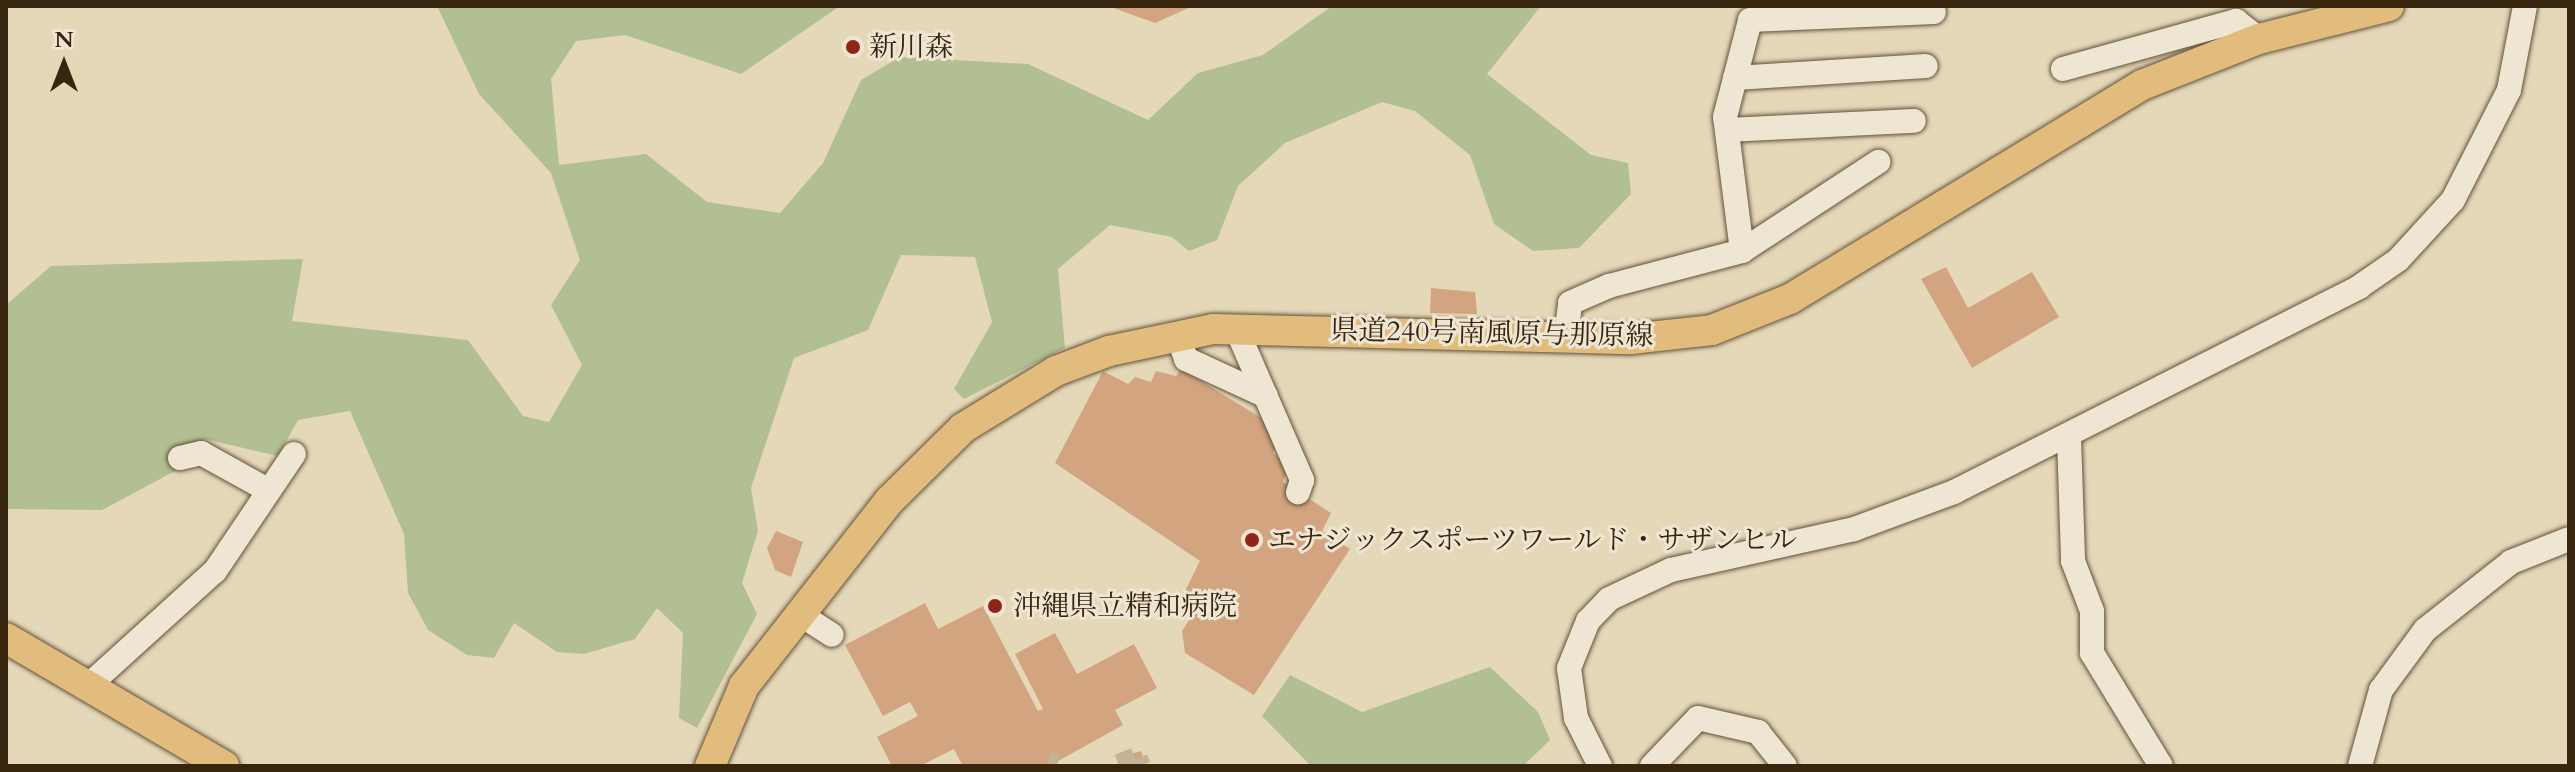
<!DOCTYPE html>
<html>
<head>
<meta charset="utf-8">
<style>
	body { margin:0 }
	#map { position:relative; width:2575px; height:772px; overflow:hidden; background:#e5d8b9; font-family:Cardo,"Noto Serif JP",serif }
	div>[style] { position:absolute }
	.green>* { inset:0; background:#b1bf92 }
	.building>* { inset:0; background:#d2a47f }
	.minor-tunnel>* { height:24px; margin-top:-12px; transform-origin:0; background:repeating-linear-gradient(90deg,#c2b497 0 24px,transparent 0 36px) }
	.roads { filter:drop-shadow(0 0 2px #635239) drop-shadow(0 0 2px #635239) }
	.minor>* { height:24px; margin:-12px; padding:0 12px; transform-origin:12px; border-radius:12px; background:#eee6d2 }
	.major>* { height:30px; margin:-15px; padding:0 15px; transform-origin:15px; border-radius:15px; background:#e2bc7c }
	.dots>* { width:22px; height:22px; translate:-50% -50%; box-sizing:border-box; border:4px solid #eee6d2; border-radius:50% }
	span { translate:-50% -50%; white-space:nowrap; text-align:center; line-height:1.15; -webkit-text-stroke:6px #eee6d2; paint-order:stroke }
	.poi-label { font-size:28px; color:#38250e }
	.left { translate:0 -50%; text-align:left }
	.street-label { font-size:28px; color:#38250e }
	.frame { position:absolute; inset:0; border:8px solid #38250e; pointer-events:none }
	.north { position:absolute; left:24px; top:24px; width:80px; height:80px; -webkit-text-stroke:6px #eee6d2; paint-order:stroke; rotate:0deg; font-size:22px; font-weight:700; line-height:32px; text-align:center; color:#38250e }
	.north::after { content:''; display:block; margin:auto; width:28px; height:36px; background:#38250e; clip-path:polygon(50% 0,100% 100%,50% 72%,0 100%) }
</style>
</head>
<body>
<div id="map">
	<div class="green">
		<div style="clip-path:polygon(437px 6px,840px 6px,741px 74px,625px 35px,576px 41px,551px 79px,559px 165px,646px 154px,707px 202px,780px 213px,823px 163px,861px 80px,900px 57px,1028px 64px,1148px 120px,1198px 73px,1263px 55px,1332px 6px,1541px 6px,1487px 74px,1591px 155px,1628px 163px,1631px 194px,1579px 248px,1533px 251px,1494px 224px,1470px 155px,1415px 111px,1382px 102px,1285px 143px,1238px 186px,1217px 240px,1189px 251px,1172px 237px,1110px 225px,1058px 269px,1065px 348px,964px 399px,954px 389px,992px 322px,975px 257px,901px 255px,868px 330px,794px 358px,751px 488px,758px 531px,742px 583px,757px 614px,697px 728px,679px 718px,683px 633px,657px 608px,635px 639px,584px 654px,557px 652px,514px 623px,494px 658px,467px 655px,428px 630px,408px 593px,404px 534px,350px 411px,298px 420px,278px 456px,205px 439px,175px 471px,102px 510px,6px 509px,6px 305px,51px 266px,303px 259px,292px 321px,468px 340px,523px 416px,549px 422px,582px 365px,551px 305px,580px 260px,551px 173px,479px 94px)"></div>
		<div style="clip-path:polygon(1490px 667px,1538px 712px,1550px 740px,1523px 766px,1311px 766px,1262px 716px,1290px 675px,1362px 712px)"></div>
	</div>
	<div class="building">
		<div style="clip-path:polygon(1108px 6px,1193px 6px,1155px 23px)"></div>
		<div style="clip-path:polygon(1946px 267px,1968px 308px,2032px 272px,2059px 317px,1972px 368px,1921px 279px)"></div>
		<div style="clip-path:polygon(1431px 288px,1475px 292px,1477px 314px,1430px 313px)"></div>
		<div style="clip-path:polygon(1181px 369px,1268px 422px,1276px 443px,1273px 454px,1290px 463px,1283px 482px,1331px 513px,1322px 531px,1350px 549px,1254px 695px,1185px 653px,1182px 631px,1192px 616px,1178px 605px,1200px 561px,1055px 463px,1103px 371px,1128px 384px,1135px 377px,1151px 382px,1156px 371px,1176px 376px)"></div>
		<div style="clip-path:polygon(776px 531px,803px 542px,791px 577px,775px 570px,767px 548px)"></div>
		<div style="clip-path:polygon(925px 603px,938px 629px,983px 606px,1038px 711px,1043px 709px,1015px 654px,1055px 633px,1077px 674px,1134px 644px,1157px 688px,1115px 710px,1123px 725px,1049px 766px,963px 766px,954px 749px,920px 766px,892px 766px,877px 737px,918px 716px,910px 702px,883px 716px,845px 645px)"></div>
		<div style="clip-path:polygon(1141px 751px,1145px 763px,1131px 766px,1128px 755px)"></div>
	</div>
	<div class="minor-tunnel">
		<div style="left:1048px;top:764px;width:9px;rotate:13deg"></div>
		<div style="left:1119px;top:766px;width:18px;rotate:-22deg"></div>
		<div style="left:1136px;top:759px;width:8px;rotate:67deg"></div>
	</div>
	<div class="roads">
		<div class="minor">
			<div style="left:2063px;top:69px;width:180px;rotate:-15.5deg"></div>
			<div style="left:2236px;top:21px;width:29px;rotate:38deg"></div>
			<div style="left:1735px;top:78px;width:191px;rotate:-3.6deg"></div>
			<div style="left:1727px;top:130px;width:187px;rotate:-2.8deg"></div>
			<div style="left:1742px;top:251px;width:163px;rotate:-33.2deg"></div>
			<div style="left:1236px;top:328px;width:166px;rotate:66.5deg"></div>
			<div style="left:1302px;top:480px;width:13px;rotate:108deg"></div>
			<div style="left:1177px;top:334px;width:27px;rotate:70deg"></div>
			<div style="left:1186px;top:359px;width:88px;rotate:24.8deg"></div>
			<div style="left:1566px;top:337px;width:34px;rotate:-83deg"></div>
			<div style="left:1570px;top:303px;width:43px;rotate:-23.6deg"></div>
			<div style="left:1609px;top:286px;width:138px;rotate:-14.7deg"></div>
			<div style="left:1742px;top:251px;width:135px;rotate:-97.2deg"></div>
			<div style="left:1725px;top:117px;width:100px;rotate:-75.5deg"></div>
			<div style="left:1750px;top:20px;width:184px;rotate:-2.5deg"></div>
			<div style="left:2069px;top:438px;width:123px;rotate:88.1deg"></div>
			<div style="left:2073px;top:561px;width:53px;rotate:69.2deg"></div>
			<div style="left:2092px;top:611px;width:42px;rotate:90deg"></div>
			<div style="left:2092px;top:653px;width:132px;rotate:58.6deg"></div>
			<div style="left:180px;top:458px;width:22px;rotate:-13deg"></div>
			<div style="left:201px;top:453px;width:74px;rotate:29deg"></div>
			<div style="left:798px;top:613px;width:40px;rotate:32.9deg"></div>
			<div style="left:88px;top:686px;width:171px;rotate:-42.2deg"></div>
			<div style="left:215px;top:571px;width:141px;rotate:-56deg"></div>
			<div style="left:1600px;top:766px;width:54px;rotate:-116.6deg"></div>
			<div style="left:1576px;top:718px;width:50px;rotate:-98deg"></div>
			<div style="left:1569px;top:668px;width:51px;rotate:-68deg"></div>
			<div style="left:1588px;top:621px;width:30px;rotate:-46deg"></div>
			<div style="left:1609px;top:599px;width:68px;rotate:-25.1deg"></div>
			<div style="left:1671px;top:570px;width:188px;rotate:-12.6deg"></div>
			<div style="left:1854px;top:529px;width:107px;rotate:-20.3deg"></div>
			<div style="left:1954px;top:492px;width:454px;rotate:-26.8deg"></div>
			<div style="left:2359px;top:287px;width:47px;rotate:-34.7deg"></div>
			<div style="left:2398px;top:260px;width:81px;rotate:-47.5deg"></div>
			<div style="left:2453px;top:200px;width:123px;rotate:-63deg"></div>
			<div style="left:2509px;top:90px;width:86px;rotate:-79.2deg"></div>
			<div style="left:1652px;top:766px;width:66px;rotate:-46.2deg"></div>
			<div style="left:1698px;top:718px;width:62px;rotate:13.1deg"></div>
			<div style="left:1758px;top:732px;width:43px;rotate:51.5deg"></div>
			<div style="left:2360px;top:766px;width:79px;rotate:-74.6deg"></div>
			<div style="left:2381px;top:690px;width:74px;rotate:-53.7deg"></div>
			<div style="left:2425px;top:630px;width:110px;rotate:-38.3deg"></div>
			<div style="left:2511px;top:562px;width:62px;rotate:-21.6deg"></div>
		</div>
		<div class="major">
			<div style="left:6px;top:638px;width:253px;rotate:30.4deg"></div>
			<div style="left:710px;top:766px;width:87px;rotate:-67deg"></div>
			<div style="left:744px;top:686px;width:235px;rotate:-51.9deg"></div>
			<div style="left:889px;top:501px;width:104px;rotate:-44.6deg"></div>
			<div style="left:963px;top:428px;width:109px;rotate:-31.5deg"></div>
			<div style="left:1056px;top:371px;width:57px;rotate:-20.7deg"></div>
			<div style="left:1109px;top:351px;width:106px;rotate:-11.9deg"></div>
			<div style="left:1213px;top:329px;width:418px;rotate:1.4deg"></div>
			<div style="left:1631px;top:339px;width:81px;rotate:-6.3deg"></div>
			<div style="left:1712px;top:330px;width:84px;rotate:-21.7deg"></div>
			<div style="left:1790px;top:299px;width:412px;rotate:-31.3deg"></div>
			<div style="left:2142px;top:85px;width:126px;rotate:-21.5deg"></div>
			<div style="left:2259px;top:39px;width:134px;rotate:-14.2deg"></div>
		</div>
	</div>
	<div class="dots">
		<div style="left:853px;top:47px;background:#8f2418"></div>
		<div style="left:1252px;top:540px;background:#8f2418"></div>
		<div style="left:995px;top:606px;background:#8f2418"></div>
	</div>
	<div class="poi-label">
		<span class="left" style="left:869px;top:47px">新川森</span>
		<span class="left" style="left:1268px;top:540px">エナジックスポーツワールド・サザンヒル</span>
		<span class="left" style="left:1013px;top:606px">沖縄県立精和病院</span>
	</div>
	<div class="street-label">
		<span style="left:1492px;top:333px;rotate:1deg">県道240号南風原与那原線</span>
	</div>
	<div class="frame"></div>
	<div class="north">N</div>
</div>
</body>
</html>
